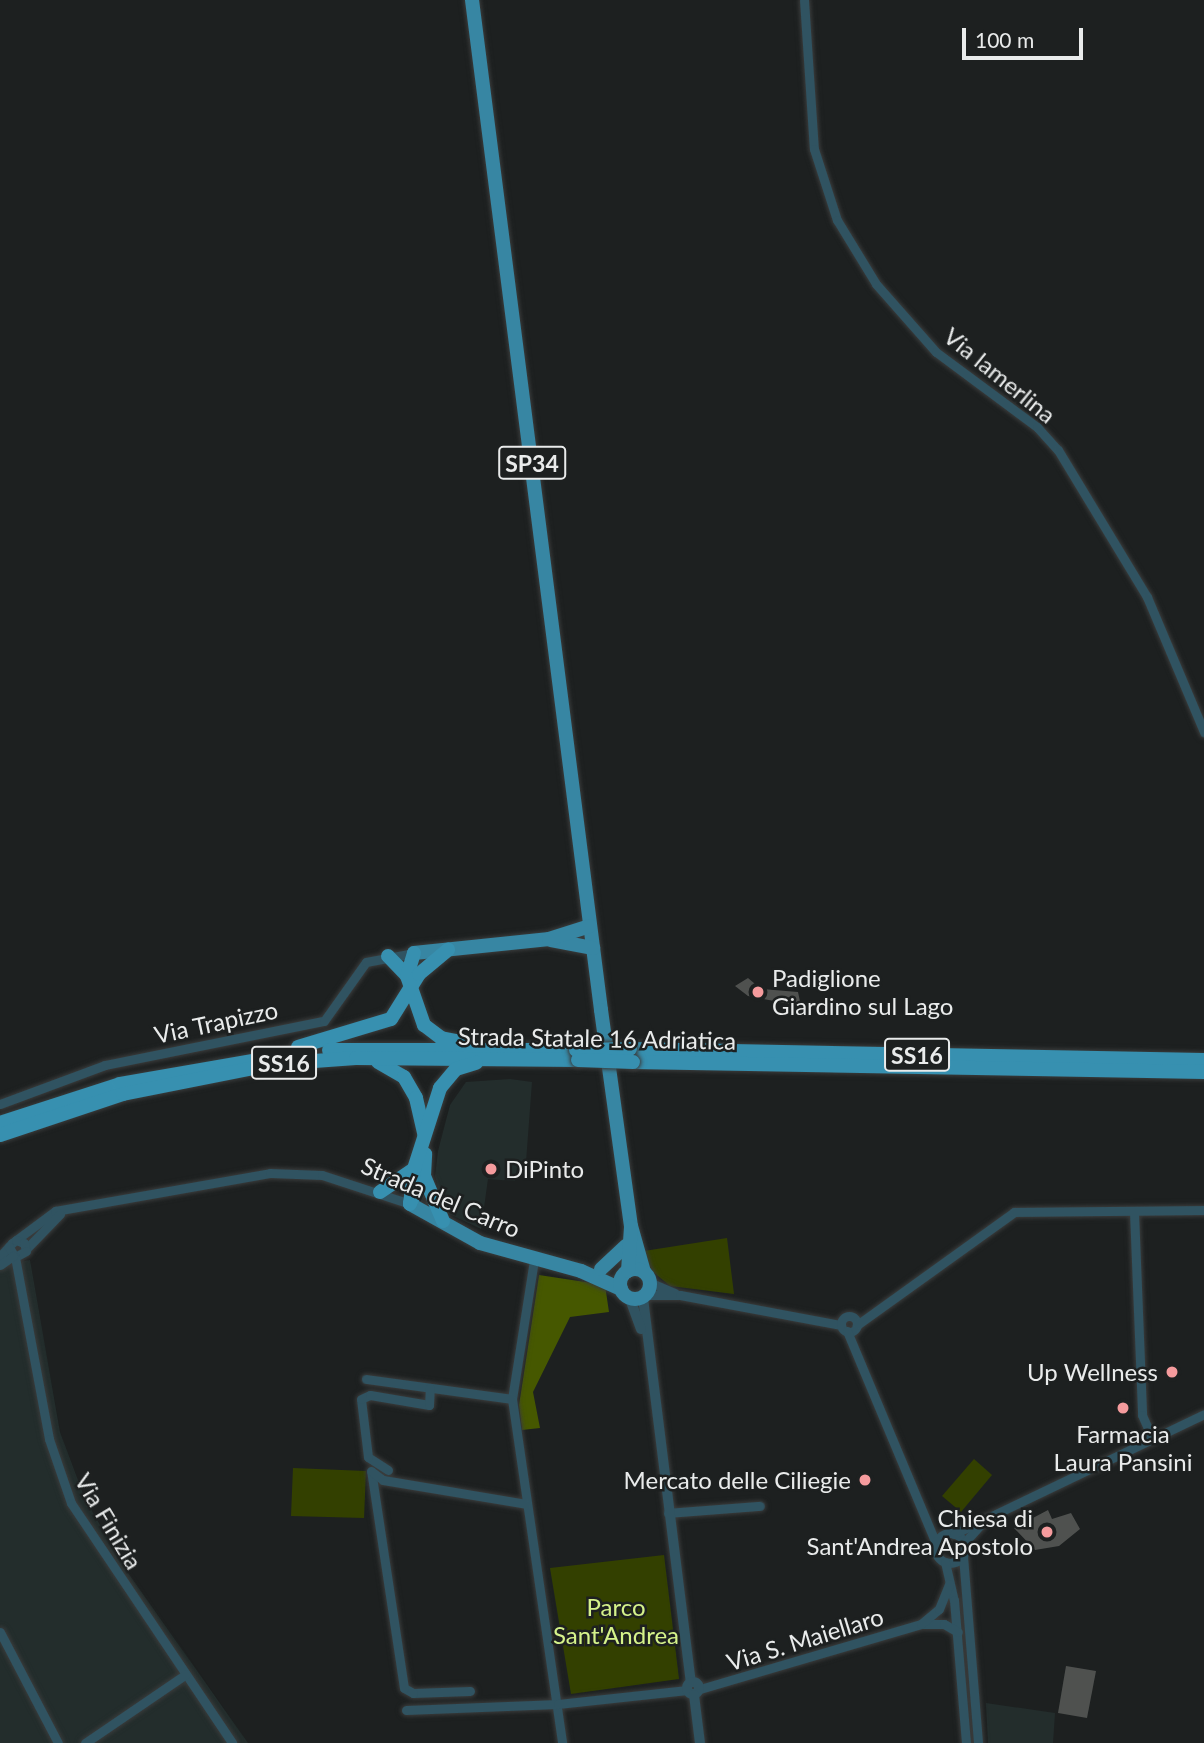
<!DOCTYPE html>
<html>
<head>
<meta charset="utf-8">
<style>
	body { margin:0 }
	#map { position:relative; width:1204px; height:1743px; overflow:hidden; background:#1d2020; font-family:Lato,sans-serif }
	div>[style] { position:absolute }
	.built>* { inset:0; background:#232d2c }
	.green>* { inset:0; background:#334000 }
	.forest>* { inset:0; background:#465800 }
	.building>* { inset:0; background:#4f514f }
	.roads { filter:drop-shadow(0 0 2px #3a3c3c) drop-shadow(0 0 2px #3a3c3c) }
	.minor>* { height:9px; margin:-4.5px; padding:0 4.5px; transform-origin:4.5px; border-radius:4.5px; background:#305361 }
	.minor>.ring { margin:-4.5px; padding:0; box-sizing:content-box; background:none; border:9px solid #305361; border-radius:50% }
	.tertiary>* { height:10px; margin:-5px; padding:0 5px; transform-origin:5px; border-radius:5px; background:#305361 }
	.tertiary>.ring { margin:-5px; padding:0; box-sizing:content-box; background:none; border:10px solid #305361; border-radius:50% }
	.primary>* { height:14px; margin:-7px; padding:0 7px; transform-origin:7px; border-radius:7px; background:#3786a3 }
	.primary>.ring { margin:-7px; padding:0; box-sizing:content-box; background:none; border:14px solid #3786a3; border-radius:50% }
	.trunk>* { height:14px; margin:-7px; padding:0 7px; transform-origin:7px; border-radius:7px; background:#3790b0 }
	.bridges { filter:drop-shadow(0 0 2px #3a3c3c) drop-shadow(0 0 2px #3a3c3c) }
	.trunk-bridge>* { height:14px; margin:-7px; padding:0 7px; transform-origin:7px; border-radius:7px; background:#3790b0 }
	.dots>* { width:19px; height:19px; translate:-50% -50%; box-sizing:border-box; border:4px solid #1d2020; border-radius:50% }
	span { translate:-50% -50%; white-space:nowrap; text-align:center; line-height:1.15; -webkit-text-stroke:5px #1d2020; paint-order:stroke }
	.shield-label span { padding:2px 5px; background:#1d2020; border:2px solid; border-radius:5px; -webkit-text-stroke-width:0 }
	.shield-label { font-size:23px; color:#e9ebeb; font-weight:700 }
	.street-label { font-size:24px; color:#e9ebeb }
	.poi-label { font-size:24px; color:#e9ebeb }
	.left { translate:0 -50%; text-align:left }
	.right { translate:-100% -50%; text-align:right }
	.park-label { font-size:24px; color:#d5f28a }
	.scale { position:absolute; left:962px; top:28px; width:121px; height:32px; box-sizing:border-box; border:4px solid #e9ebeb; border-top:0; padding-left:9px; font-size:21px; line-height:24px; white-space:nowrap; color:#e9ebeb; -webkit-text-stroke:5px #1d2020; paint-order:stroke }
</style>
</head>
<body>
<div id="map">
	<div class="built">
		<div style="clip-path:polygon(510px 1079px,532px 1082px,526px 1162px,518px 1161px,515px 1181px,488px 1179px,481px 1229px,445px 1212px,435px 1176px,438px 1151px,450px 1105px,466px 1082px)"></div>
		<div style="clip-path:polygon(30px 1260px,60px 1432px,85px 1499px,128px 1573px,248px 1743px,0 1743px,0 1266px)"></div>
		<div style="clip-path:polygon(986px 1703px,1055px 1713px,1053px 1743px,988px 1743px)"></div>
	</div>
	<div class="green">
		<div style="clip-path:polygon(727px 1238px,734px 1294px,670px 1286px,646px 1266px,644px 1251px)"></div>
		<div style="clip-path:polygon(974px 1459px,992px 1475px,961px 1512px,942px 1496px)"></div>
		<div style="clip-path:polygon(293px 1468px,366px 1471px,364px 1518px,291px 1516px)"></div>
		<div style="clip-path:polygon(664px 1555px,679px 1679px,571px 1694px,550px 1568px)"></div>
	</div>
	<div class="forest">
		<div style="clip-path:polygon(539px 1275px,605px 1285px,609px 1312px,570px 1317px,533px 1392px,540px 1428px,522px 1430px,519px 1405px)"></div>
	</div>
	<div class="building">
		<div style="clip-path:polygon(748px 978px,761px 989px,798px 992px,801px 1006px,748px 996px,735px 986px)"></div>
		<div style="clip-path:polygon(1048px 1510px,1052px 1519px,1071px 1513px,1080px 1529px,1059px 1546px,1035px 1550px,1014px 1528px)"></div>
		<div style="clip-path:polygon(1066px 1666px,1096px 1671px,1087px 1718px,1058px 1713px)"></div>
	</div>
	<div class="roads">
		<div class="minor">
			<div style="left:804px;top:0;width:149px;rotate:86.2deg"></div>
			<div style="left:814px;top:149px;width:75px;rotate:72.1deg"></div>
			<div style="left:837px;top:220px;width:75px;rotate:58.6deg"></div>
			<div style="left:876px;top:284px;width:91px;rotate:48.6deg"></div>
			<div style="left:936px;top:352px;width:126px;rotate:36.6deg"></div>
			<div style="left:1037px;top:427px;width:31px;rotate:48deg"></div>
			<div style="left:1058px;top:450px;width:172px;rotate:58.8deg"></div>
			<div style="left:1147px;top:597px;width:147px;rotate:67.1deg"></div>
			<div style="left:0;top:1104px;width:112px;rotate:-20.4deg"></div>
			<div style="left:105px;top:1065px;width:223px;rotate:-11.4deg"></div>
			<div style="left:324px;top:1021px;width:72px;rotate:-54.6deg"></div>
			<div style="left:366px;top:962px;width:49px;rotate:-10.6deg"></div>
			<div style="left:1134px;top:1212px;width:203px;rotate:87.7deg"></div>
			<div style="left:1142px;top:1415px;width:24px;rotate:66deg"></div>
			<div style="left:16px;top:1240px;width:49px;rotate:-36.6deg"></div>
			<div style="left:55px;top:1211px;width:218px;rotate:-10deg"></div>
			<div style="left:270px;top:1173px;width:52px;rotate:2.2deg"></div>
			<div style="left:322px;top:1175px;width:93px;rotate:18.2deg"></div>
			<div style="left:26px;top:1249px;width:49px;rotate:-45.8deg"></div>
			<div style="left:0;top:1256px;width:18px;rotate:-47deg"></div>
			<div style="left:12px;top:1243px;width:5px;rotate:-37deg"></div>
			<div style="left:16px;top:1240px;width:9px;rotate:21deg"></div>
			<div style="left:24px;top:1243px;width:8px;rotate:76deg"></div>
			<div style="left:26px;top:1251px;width:13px;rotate:151deg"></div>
			<div style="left:15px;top:1257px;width:12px;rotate:-121deg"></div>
			<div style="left:15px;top:1257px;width:185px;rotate:79.4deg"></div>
			<div style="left:49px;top:1439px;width:68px;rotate:71deg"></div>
			<div style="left:71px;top:1503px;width:289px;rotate:56.1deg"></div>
			<div style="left:534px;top:1260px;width:141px;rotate:99deg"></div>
			<div style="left:512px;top:1399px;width:348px;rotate:81.7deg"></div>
			<div style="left:0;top:1265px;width:16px;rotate:-35deg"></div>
			<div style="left:651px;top:1283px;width:26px;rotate:23deg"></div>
			<div style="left:646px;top:1295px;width:34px"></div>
			<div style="left:680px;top:1295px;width:164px;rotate:10.6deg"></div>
			<div class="ring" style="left:841px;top:1316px;width:7px;height:7px"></div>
			<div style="left:857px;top:1325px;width:193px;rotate:-35.7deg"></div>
			<div style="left:1014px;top:1212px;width:190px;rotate:-0.6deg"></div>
			<div style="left:847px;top:1331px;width:231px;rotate:67.3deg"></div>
			<div style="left:366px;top:1379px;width:147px;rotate:7.8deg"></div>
			<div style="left:388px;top:1470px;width:24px;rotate:-147deg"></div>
			<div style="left:368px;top:1457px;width:58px;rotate:-96.9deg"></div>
			<div style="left:361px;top:1399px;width:10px;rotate:-24deg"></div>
			<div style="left:370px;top:1395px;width:60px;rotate:9.6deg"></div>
			<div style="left:429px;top:1405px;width:17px;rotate:-87deg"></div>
			<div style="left:668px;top:1513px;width:92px;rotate:-4.4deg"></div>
			<div class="ring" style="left:935px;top:1533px;width:21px;height:21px"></div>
			<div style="left:954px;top:1534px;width:277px;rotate:-25.6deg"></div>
			<div style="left:964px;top:1543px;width:27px;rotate:-48deg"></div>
			<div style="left:963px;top:1556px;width:188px;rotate:85.4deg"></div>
			<div style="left:945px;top:1562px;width:39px;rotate:77deg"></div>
			<div style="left:954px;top:1600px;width:144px;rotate:85.2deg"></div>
			<div style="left:922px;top:1624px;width:22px"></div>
			<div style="left:944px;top:1624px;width:16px;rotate:30deg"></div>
			<div style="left:0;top:1632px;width:125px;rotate:62.4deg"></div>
			<div style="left:700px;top:1689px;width:230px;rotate:-16.4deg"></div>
			<div style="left:921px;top:1624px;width:23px;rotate:-40deg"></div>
			<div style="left:939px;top:1609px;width:27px;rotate:-68deg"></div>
			<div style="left:470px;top:1691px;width:57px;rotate:178deg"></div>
			<div style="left:413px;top:1693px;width:10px;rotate:-151deg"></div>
			<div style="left:404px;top:1688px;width:219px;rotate:-98.6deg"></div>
			<div style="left:371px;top:1471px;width:15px;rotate:37deg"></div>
			<div style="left:383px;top:1480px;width:145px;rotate:9.5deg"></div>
			<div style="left:406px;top:1710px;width:152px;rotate:-2.3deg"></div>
			<div style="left:558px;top:1704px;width:130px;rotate:-6.2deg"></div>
			<div style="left:85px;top:1743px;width:122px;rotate:-34.3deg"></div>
		</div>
		<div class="tertiary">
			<div style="left:643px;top:1298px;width:387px;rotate:82.9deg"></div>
			<div style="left:630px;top:1299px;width:32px;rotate:70deg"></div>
			<div class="ring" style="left:687px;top:1682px;width:2px;height:2px"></div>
			<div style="left:694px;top:1695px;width:48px;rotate:82.9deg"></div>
		</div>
		<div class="primary">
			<div style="left:472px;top:0;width:1018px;rotate:82.72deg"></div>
			<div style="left:601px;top:1010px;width:218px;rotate:82.1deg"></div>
			<div style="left:631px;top:1226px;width:48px;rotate:74.2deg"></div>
			<div style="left:551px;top:940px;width:43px;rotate:10.8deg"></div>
			<div style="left:414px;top:953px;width:136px;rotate:-5.9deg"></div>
			<div style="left:549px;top:939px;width:43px;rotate:-17.6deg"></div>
			<div style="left:410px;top:1204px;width:80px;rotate:29.1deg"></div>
			<div style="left:480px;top:1243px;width:105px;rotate:15.5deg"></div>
			<div style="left:581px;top:1271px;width:44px;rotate:24.2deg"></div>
			<div class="ring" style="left:620px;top:1269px;width:16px;height:16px"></div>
			<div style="left:601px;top:1269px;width:34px;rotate:-43deg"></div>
			<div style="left:628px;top:1271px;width:44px;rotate:-86.1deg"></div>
		</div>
		<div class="trunk">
			<div style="left:388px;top:956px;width:28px;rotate:46deg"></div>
			<div style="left:407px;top:976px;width:52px;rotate:70.9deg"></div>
			<div style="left:424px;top:1025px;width:21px;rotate:37deg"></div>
			<div style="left:441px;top:1038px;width:21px;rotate:11deg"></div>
			<div style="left:407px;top:976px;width:24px;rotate:-73deg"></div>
			<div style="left:298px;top:1047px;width:97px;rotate:-16.8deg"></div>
			<div style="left:391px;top:1019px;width:53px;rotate:-58.1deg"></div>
			<div style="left:419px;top:974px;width:38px;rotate:-40deg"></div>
			<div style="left:630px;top:1049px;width:574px;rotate:1.1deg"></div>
			<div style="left:329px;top:1050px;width:247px"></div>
			<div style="left:378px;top:1062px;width:30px;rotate:30deg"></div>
			<div style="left:404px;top:1077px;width:24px;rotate:60deg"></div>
			<div style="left:416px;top:1098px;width:37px;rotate:77deg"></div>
			<div style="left:633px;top:1062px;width:571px;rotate:1deg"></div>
			<div style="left:0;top:1123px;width:126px;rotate:-18deg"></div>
			<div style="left:120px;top:1084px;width:192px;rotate:-9.9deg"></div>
			<div style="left:0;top:1135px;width:130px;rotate:-18.4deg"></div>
			<div style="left:123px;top:1094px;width:153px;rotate:-11.3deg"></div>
			<div style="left:273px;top:1064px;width:83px;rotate:-4.1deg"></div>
			<div style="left:356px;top:1058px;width:222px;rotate:0.5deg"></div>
			<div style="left:424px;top:1176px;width:49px;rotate:67.1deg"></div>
			<div style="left:380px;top:1192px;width:41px;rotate:-34.1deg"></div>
			<div style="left:410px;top:1203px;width:30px;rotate:-63deg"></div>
			<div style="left:424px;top:1176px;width:22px;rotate:-87deg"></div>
			<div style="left:410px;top:1204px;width:35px;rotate:-83deg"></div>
			<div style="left:414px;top:1169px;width:85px;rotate:-72.2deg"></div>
			<div style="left:440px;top:1088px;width:25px;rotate:-50deg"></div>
			<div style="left:456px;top:1069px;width:21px;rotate:-17deg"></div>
		</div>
	</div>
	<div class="bridges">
		<div class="trunk-bridge">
			<div style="left:576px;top:1050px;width:54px;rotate:-1.1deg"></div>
			<div style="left:578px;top:1060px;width:55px;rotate:2.1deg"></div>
		</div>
	</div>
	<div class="dots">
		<div style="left:758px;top:992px;background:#f59b9d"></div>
		<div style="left:491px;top:1169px;background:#f59b9d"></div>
		<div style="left:1172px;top:1372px;background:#f59b9d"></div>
		<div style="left:1123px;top:1408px;background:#f59b9d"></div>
		<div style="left:865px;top:1480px;background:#f59b9d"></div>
		<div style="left:1047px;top:1532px;background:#f59b9d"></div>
	</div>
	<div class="shield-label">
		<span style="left:532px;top:463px">SP34</span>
		<span style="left:917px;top:1055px">SS16</span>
		<span style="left:284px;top:1063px">SS16</span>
	</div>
	<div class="street-label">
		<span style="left:1000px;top:375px;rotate:39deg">Via lamerlina</span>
		<span style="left:216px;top:1022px;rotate:-12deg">Via Trapizzo</span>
		<span style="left:597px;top:1038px;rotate:1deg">Strada Statale 16 Adriatica</span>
		<span style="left:441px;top:1197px;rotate:23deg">Strada del Carro</span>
		<span style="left:109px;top:1521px;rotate:59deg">Via Finizia</span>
		<span style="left:805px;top:1639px;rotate:-17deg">Via S. Maiellaro</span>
	</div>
	<div class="poi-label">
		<span class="left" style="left:772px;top:992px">Padiglione<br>Giardino sul Lago</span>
		<span class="left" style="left:505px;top:1169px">DiPinto</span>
		<span class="right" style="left:1158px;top:1372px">Up Wellness</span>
		<span style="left:1123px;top:1448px">Farmacia<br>Laura Pansini</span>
		<span class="right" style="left:851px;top:1480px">Mercato delle Ciliegie</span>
		<span class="right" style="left:1033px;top:1532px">Chiesa di<br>Sant'Andrea Apostolo</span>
	</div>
	<div class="park-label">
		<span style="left:616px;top:1621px">Parco<br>Sant'Andrea</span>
	</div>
	<div class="scale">100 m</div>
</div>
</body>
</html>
